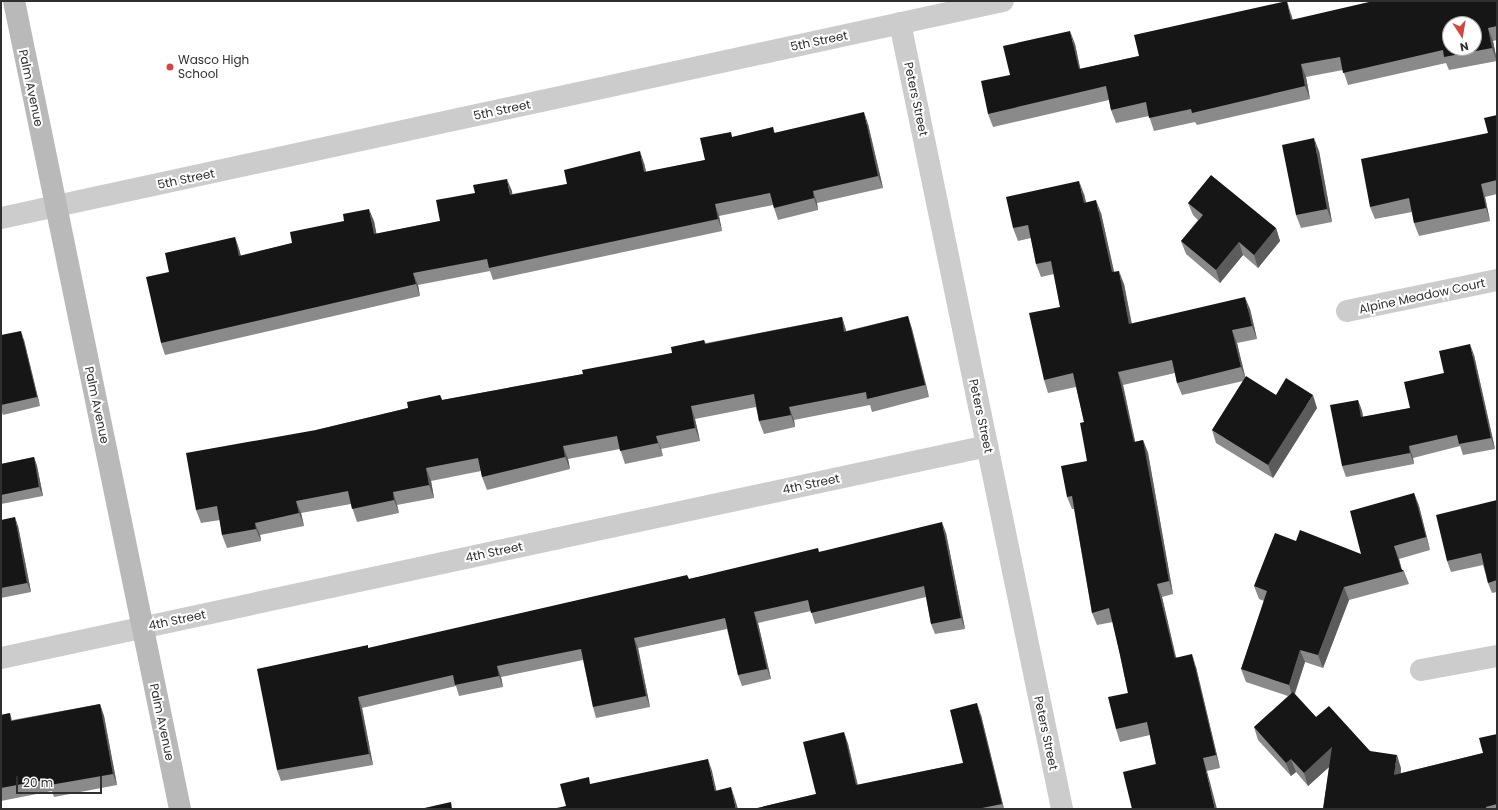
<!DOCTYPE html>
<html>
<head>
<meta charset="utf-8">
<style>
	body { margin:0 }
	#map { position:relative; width:1498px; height:810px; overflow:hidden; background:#fff; font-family:Poppins,sans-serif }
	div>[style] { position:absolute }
	.street>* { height:22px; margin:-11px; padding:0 11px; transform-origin:11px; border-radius:11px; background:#ccc }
	.secondary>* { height:22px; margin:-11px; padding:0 11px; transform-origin:11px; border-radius:11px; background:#b9b9b9 }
	.wall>* { inset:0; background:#8a8a8a }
	.shaded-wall>* { inset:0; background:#5c5c5c }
	.building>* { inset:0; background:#161616 }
	.dots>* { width:11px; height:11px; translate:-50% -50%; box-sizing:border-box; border:2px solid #fff; border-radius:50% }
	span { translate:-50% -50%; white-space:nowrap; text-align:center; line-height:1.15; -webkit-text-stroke:4px #fff; paint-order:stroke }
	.street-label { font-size:12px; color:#2f2f2f }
	.poi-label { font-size:12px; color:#2f2f2f }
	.left { translate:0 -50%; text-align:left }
	.frame { position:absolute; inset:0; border:2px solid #2f2f2f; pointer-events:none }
	.north { position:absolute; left:1442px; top:16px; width:40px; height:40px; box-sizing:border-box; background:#fff; border:1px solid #acacac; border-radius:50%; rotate:168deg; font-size:11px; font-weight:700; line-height:16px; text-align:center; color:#2f2f2f }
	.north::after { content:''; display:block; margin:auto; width:14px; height:18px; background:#d74540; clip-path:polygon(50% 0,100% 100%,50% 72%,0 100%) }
	.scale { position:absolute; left:16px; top:776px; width:86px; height:18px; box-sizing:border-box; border:2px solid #2f2f2f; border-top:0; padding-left:5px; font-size:12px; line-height:14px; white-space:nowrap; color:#2f2f2f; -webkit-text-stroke:3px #fff; paint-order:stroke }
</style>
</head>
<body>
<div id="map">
	<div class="street">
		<div style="left:900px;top:23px;width:803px;rotate:78.35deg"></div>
		<div style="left:1px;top:218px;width:1025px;rotate:-12.22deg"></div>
		<div style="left:1347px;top:311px;width:153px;rotate:-11.7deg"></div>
		<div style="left:1px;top:658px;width:1009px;rotate:-12.13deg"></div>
		<div style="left:1421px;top:670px;width:77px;rotate:-10.4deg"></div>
	</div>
	<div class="secondary">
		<div style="left:14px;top:1px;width:825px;rotate:78.39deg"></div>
	</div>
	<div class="wall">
		<div style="clip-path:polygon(1497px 1px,1497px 40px,1493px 41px,1497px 61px,1449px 70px,1446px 63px,1348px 85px,1343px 70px,1306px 77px,1310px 99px,1197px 125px,1195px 122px,1154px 131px,1149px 116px,1116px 123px,1111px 110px,1109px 100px,993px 127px,988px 114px,1010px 75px,1075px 44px,1080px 69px,1139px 56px,1291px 14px,1293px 20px)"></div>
		<div style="clip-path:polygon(1497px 115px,1497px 194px,1485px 197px,1490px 221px,1419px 236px,1414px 223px,1412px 212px,1375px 219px,1370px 207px,1488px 133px)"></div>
		<div style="clip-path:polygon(868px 124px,883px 188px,817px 203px,818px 210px,778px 220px,773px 205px,719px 216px,722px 231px,493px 280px,490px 271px,418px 285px,420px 296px,165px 355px,161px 343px,235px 237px,239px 249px,241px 256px,292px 243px,374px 221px,376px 234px,440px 221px,512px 191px,512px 194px,567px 184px,644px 163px,646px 172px,705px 160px,733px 137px,773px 127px,775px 133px)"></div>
		<div style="clip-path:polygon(1319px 151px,1332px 222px,1301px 228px,1296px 215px)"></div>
		<div style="clip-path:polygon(1084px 194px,1086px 202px,1101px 213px,1114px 272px,1124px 284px,1132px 324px,1250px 309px,1257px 339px,1237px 343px,1245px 377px,1276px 395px,1317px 408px,1273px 478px,1216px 443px,1212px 430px,1243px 381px,1182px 395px,1177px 383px,1175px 373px,1123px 385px,1135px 442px,1143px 440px,1148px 453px,1173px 594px,1162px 597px,1176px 657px,1196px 667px,1220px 768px,1207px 771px,1156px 764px,1150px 735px,1120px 742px,1116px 729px,1128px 693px,1120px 655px,1113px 622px,1097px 625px,1092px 613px,1074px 509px,1072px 509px,1067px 497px,1087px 461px,1084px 422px,1076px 387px,1048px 393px,1044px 380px,1060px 307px,1054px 274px,1041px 277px,1036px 264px,1031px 238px,1018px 241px,1013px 228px)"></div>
		<div style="clip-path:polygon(1188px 203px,1276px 228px,1280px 241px,1258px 268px,1243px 255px,1220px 283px,1186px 254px,1181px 241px,1198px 220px,1193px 215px)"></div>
		<div style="clip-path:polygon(908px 316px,912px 329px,929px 397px,872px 412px,870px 405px,794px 420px,795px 427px,764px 434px,759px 421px,756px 407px,695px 419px,700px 441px,661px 449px,663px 456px,625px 464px,620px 449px,568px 459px,570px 469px,487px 490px,482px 477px,481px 471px,431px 481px,434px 498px,397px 505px,399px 513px,357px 522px,351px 504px,301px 513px,304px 526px,260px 535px,261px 541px,227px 548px,222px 535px,220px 520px,201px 523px,196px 510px,316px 430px,408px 408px,440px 395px,442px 400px,583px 374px,672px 353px,704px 340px,706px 343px,842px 317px,846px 331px)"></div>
		<div style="clip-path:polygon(1px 335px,24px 340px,40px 406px,3px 415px,1px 410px)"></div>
		<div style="clip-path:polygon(1474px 355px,1495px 449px,1463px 455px,1460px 446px,1413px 458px,1414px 464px,1346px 477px,1342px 466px,1358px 400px,1362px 411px,1363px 417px,1410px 408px,1444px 373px)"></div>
		<div style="clip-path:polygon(34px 457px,37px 466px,43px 496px,1px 504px,1px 464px)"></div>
		<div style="clip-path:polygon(1414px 493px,1419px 506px,1430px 550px,1399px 559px,1402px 570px,1404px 571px,1409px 584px,1349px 600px,1323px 668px,1305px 662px,1295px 694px,1316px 717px,1370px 751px,1401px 768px,1401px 773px,1483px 753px,1497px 734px,1497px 809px,1323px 809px,1329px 767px,1308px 786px,1296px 772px,1291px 776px,1258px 740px,1254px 727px,1288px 696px,1246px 682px,1241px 669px,1264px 601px,1259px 599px,1254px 586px,1296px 541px,1361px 554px)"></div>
		<div style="clip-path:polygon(1497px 500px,1497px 592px,1492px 593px,1488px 583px,1483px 565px,1451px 572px,1447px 561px)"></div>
		<div style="clip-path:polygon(1px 520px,18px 526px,31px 592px,1px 598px)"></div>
		<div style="clip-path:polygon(946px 533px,965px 629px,935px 634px,931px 624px,926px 597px,815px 624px,811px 611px,758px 623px,771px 679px,742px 686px,738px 675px,727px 629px,638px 648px,650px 707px,596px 718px,593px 707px,583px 660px,501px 677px,503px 687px,459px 696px,456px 686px,362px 708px,373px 765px,281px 781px,277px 770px,369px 648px,689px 579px,819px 552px)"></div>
		<div style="clip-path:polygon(100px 704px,104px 716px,117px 785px,54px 797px,52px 791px,1px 801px,1px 715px,10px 713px,12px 720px)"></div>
		<div style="clip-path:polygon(981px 715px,1004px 809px,753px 809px,816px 794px,844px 732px,848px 744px,858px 785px,963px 763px)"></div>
	</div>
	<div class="shaded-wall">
		<div style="clip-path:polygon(1287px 1px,1291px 14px,1296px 33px,1291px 20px)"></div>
		<div style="clip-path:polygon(1488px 28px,1493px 41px,1497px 61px,1492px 48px)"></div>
		<div style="clip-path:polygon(1070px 31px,1075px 44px,1083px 82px,1079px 69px)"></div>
		<div style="clip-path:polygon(1301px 64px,1306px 77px,1310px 99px,1305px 86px)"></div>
		<div style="clip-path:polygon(864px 112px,868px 124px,883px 188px,878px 176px)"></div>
		<div style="clip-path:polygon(1314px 138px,1319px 151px,1332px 222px,1327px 209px)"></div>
		<div style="clip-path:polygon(640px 151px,644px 163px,649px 184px,644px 172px)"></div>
		<div style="clip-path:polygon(507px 179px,512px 191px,514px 206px,510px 195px)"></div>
		<div style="clip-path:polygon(1079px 181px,1084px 194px,1089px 216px,1084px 203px)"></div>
		<div style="clip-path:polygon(1481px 184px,1485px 197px,1490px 221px,1486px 208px)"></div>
		<div style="clip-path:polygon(813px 191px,817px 203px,818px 210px,814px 198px)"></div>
		<div style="clip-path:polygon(1096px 200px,1101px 213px,1117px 285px,1112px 272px)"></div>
		<div style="clip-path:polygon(715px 204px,719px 216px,722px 231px,718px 219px)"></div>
		<div style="clip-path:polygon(369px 209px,374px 221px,379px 246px,374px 234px)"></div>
		<div style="clip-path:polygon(1276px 228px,1280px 241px,1258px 268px,1254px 255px)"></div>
		<div style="clip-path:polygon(235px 237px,239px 249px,244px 268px,239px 256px)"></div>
		<div style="clip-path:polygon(1239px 242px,1243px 255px,1220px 283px,1216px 270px)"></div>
		<div style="clip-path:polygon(1119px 271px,1124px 284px,1134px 337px,1129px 324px)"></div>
		<div style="clip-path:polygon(413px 273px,418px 285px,420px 296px,416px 284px)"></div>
		<div style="clip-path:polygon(1245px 297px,1250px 309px,1257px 339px,1252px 326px)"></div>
		<div style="clip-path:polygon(908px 316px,912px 329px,929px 397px,925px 385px)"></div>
		<div style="clip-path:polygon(842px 317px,846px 330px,849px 345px,844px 332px)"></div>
		<div style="clip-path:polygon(1232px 330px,1237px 343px,1246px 380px,1241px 367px)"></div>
		<div style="clip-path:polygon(21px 331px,24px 340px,40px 406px,37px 397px)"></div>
		<div style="clip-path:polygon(1470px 344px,1474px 355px,1495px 449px,1491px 438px)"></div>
		<div style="clip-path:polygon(1118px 372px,1123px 385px,1138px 455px,1134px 442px)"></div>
		<div style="clip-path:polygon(1313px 395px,1317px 408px,1273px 478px,1268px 465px)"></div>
		<div style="clip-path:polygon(1358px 400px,1362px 411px,1365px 429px,1361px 417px)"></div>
		<div style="clip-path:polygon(691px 406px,695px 419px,700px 441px,695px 428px)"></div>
		<div style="clip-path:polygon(789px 407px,794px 420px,795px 427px,791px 415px)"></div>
		<div style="clip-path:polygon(656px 436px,661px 449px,663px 456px,658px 443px)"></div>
		<div style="clip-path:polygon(1143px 440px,1148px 453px,1173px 594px,1169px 581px)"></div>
		<div style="clip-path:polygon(563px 446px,568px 459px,570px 469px,565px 457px)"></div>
		<div style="clip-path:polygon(1409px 446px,1413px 458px,1414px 464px,1410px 453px)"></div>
		<div style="clip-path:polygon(34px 457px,37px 466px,43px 496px,39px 487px)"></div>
		<div style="clip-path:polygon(426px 468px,431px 481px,434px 498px,429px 485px)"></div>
		<div style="clip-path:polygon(393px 492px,397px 505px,399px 513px,394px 500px)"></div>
		<div style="clip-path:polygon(1414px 493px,1419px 506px,1430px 550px,1426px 537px)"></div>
		<div style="clip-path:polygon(296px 501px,301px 513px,304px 526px,299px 513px)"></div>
		<div style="clip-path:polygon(15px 517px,18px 526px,31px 592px,27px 583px)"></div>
		<div style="clip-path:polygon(942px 522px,946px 533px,965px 629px,961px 618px)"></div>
		<div style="clip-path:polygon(255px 523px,260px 535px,261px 541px,256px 529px)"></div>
		<div style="clip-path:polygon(1394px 546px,1399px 559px,1402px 571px,1401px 572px)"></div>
		<div style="clip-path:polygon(1157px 584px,1162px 597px,1179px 671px,1175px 658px)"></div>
		<div style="clip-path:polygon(1344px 587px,1349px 600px,1323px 668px,1318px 655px)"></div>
		<div style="clip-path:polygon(754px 612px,758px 623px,771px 679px,767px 669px)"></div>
		<div style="clip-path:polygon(634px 638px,638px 648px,650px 707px,646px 696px)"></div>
		<div style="clip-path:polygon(1300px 650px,1305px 662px,1293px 698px,1289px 685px)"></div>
		<div style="clip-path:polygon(1192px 654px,1196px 667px,1220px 768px,1216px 755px)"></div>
		<div style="clip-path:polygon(497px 666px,501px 677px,503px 687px,499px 676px)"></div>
		<div style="clip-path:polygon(358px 697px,362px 708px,373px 765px,369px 754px)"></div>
		<div style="clip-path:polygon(977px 703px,981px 715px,1004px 809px,1002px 804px)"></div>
		<div style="clip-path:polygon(100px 704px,104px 716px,117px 785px,113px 774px)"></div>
		<div style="clip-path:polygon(844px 732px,848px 744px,860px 796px,856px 785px)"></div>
		<div style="clip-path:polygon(1332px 747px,1337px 760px,1308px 786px,1304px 773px)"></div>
		<div style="clip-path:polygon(1397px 755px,1401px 768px,1399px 788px,1394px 775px)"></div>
		<div style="clip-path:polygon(1203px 758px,1207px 771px,1217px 809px,1215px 809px)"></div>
		<div style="clip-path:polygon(708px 759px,712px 771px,719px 802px,715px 791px)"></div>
		<div style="clip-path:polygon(1291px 759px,1296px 772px,1291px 776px,1286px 763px)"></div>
		<div style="clip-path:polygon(731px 787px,735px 799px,738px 809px,736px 809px)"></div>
	</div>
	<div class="building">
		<div style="clip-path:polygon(evenodd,1287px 1px,1291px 20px,1369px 2px,1369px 1px,1497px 1px,1497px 26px,1488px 28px,1492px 48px,1444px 57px,1443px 50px,1343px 73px,1340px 57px,1301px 64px,1305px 86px,1192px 113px,1191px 109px,1149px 118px,1146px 102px,1111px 110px,1106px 86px,988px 114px,981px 81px,1010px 75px,1003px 46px,1070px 31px,1079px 69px,1139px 56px,1134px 35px,1287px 1px,1450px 24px,1474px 24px,1474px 48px,1450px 48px,1450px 24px)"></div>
		<div style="clip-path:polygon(864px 112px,878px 176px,813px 191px,814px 198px,774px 208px,770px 193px,715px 204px,718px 219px,489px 268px,487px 259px,413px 273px,416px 284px,161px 343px,146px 277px,169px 272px,165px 253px,235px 237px,239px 256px,292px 243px,290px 232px,344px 221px,343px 214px,369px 209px,374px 234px,440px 221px,436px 200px,475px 193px,473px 185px,507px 179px,510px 195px,567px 184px,564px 170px,640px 151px,644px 172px,705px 160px,700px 138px,731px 132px,732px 137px,773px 127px,774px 133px)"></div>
		<div style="clip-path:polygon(1497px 115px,1497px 180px,1481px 184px,1486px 208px,1414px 223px,1409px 198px,1370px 207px,1361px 159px,1488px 133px,1484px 118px)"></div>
		<div style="clip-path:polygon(1314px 138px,1327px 209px,1296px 215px,1282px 145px)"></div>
		<div style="clip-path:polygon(1211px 175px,1276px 228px,1254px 255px,1239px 242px,1216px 270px,1181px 241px,1203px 215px,1188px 203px)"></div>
		<div style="clip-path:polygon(1079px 181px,1084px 203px,1096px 200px,1112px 272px,1119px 271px,1129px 324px,1245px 297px,1252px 326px,1232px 330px,1241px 367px,1177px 383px,1172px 360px,1118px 372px,1134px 442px,1143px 440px,1169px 581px,1157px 584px,1175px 658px,1192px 654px,1216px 755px,1203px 758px,1215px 809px,1132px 809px,1123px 772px,1156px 764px,1147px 722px,1116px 729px,1108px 697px,1128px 693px,1120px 655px,1109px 608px,1092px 613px,1072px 496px,1067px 497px,1061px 466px,1087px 461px,1080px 423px,1084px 422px,1073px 373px,1044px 380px,1029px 313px,1060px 307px,1051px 261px,1036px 264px,1028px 225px,1013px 228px,1006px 197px)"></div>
		<div style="clip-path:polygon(908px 316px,925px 385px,867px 399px,866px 392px,789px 407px,791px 415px,759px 421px,754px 394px,691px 406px,695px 428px,656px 436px,658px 443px,620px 451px,617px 436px,563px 446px,565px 457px,482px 477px,478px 458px,426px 468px,429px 485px,393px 492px,394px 500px,352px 509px,348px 491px,296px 501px,299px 513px,255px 523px,256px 529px,222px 535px,217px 506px,196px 510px,186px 453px,316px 430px,408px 408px,407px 402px,440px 395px,442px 400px,583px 374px,582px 370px,672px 353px,671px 347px,704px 340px,705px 344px,842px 317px,844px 332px)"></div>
		<div style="clip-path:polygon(21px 331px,37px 397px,1px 405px,1px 335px)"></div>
		<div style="clip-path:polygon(1470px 344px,1491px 438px,1459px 444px,1457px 435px,1409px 446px,1410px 453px,1342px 466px,1330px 405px,1358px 400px,1361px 417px,1410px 408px,1404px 382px,1444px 373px,1439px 351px)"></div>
		<div style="clip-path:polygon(1246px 376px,1276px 395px,1286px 378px,1313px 395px,1268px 465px,1212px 430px)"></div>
		<div style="clip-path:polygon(34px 457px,39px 487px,1px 495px,1px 464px)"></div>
		<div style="clip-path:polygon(1414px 493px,1426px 537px,1394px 546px,1401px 569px,1404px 571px,1344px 587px,1318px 655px,1300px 650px,1289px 685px,1241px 669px,1267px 591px,1254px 586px,1275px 533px,1296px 541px,1300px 530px,1361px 554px,1350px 511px)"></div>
		<div style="clip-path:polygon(1497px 500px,1497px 580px,1488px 583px,1481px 553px,1447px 561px,1436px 515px)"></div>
		<div style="clip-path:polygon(15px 517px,27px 583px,1px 588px,1px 520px)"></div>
		<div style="clip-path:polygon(942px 522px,961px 618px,931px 624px,924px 586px,811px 613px,808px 600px,754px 612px,767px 669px,738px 675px,725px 618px,634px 638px,646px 696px,593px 707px,581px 649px,497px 666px,499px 676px,455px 685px,453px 675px,358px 697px,369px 754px,277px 770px,257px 669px,368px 645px,368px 648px,687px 575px,689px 579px,818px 548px,819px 552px)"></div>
		<div style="clip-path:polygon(1293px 692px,1316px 717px,1329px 706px,1370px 751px,1397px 755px,1394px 775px,1483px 753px,1479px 738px,1497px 734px,1497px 804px,1486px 807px,1486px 809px,1323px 809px,1332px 747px,1304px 773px,1291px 759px,1286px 763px,1254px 727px)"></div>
		<div style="clip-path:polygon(977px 703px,1002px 804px,977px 809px,753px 809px,816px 794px,803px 742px,844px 732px,856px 785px,963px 763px,950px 710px)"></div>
		<div style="clip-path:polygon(100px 704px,113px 774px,50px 785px,49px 779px,1px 788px,1px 715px,10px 713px,11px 721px)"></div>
		<div style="clip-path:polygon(708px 759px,715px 791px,731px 787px,736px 809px,552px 809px,566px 806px,560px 784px,589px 777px,590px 784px)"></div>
		<div style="clip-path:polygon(451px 802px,452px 809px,420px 809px)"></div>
	</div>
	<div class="dots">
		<div style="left:170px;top:67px;background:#d74540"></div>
	</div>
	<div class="street-label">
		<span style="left:819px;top:41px;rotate:-12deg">5th Street</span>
		<span style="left:31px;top:88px;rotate:78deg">Palm Avenue</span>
		<span style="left:916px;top:99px;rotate:78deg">Peters Street</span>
		<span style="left:502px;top:110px;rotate:-12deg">5th Street</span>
		<span style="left:186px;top:179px;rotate:-12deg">5th Street</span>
		<span style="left:1422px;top:296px;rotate:-12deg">Alpine Meadow Court</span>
		<span style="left:97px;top:405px;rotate:78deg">Palm Avenue</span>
		<span style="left:981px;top:416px;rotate:78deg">Peters Street</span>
		<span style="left:811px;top:484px;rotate:-12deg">4th Street</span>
		<span style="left:494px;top:552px;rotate:-12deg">4th Street</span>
		<span style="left:177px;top:620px;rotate:-12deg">4th Street</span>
		<span style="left:162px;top:722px;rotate:78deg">Palm Avenue</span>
		<span style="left:1046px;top:733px;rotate:78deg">Peters Street</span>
	</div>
	<div class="poi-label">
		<span class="left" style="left:178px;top:67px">Wasco High<br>School</span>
	</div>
	<div class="frame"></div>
	<div class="north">N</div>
	<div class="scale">20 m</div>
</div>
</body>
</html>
